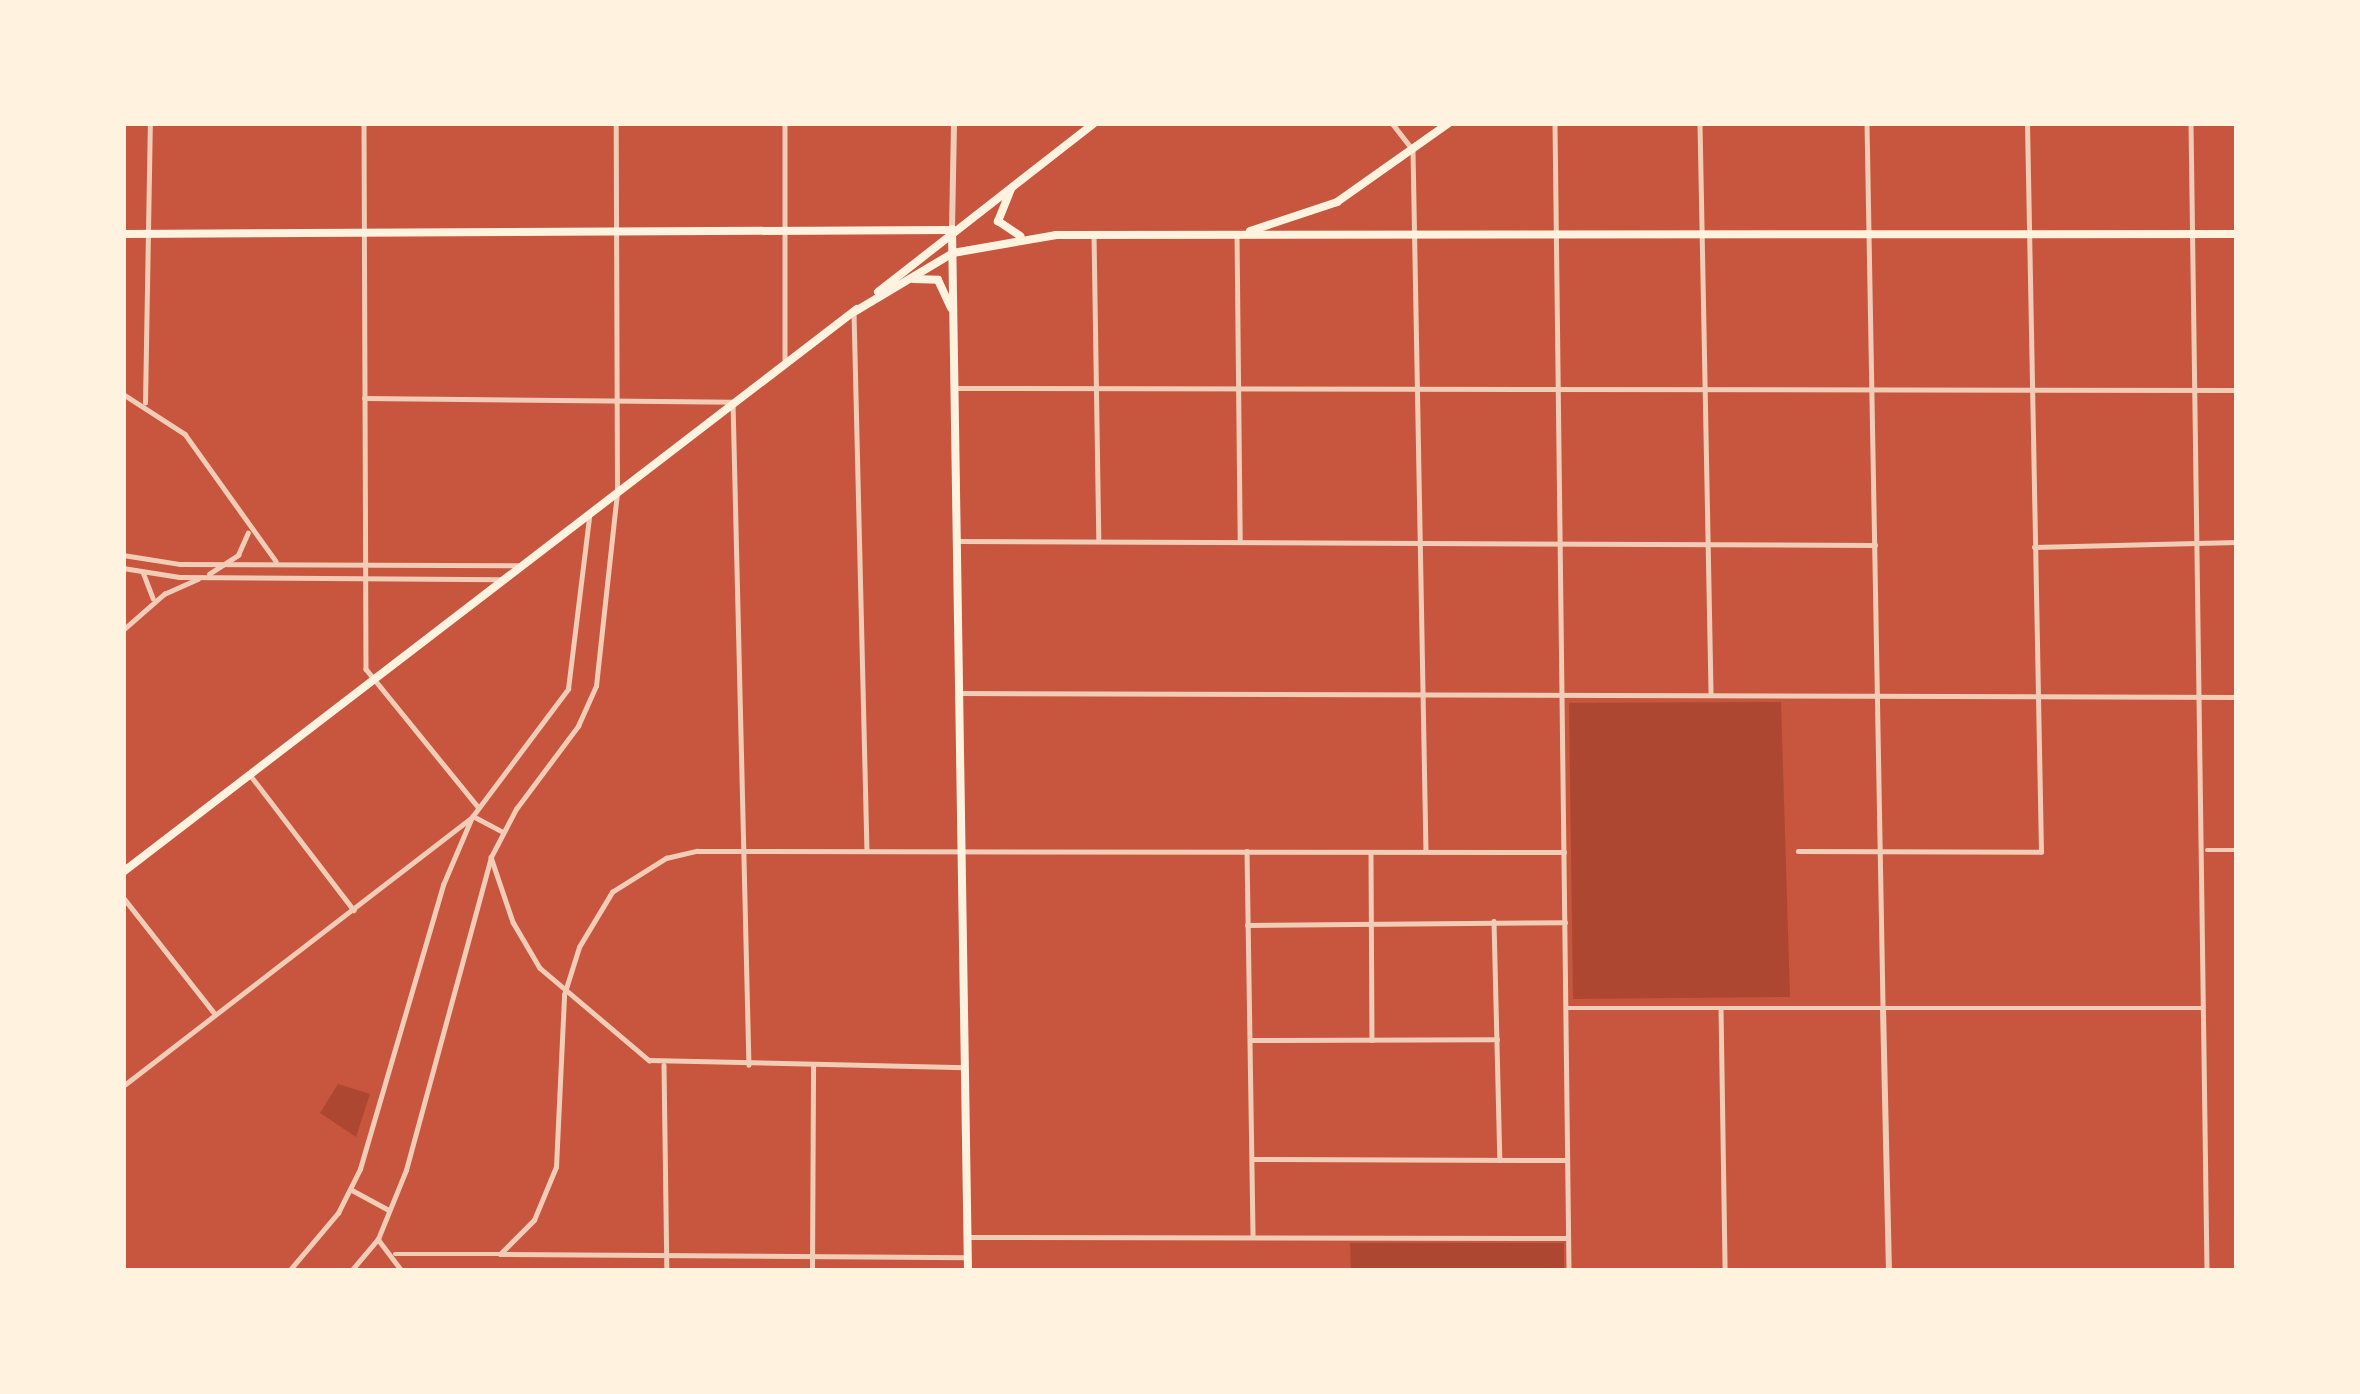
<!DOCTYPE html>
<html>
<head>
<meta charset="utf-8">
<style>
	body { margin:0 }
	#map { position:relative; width:2360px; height:1394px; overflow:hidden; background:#c8553d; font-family:"Zilla Slab",serif }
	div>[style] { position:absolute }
	.green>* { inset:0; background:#ae4732 }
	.minor>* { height:4.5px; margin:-2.25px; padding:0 2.25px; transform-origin:2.25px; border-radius:2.25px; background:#f1ccb7 }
	.tertiary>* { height:6px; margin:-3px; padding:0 3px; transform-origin:3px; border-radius:3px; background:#f1ccb7 }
	.secondary>* { height:8px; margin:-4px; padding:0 4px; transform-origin:4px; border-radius:4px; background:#fff3e0 }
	span { translate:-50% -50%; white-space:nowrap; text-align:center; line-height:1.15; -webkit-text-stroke:10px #fff3e0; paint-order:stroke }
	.frame { position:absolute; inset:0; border:126px solid #fff3e0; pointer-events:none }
</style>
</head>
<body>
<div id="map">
	<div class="green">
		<div style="clip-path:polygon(1781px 702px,1790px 997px,1573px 999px,1569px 703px)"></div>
		<div style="clip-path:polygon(338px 1084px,370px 1094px,356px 1137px,320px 1113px)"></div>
		<div style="clip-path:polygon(1350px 1243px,1564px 1243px,1564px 1271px,1351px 1271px)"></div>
	</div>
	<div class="minor">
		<div style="left:364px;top:123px;width:546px;rotate:89.79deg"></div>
		<div style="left:366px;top:669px;width:178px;rotate:50.9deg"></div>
		<div style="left:785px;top:123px;width:240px;rotate:90deg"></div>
		<div style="left:1392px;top:123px;width:34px;rotate:52deg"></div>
		<div style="left:1413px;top:150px;width:701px;rotate:88.94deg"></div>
		<div style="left:1555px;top:123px;width:1148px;rotate:89.3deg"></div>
		<div style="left:1700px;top:123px;width:570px;rotate:88.89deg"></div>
		<div style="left:1867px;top:123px;width:885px;rotate:88.96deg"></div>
		<div style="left:2191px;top:123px;width:1148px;rotate:89.2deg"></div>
		<div style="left:1094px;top:233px;width:307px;rotate:89.1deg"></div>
		<div style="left:1237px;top:233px;width:309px;rotate:89.4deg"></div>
		<div style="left:854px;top:312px;width:538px;rotate:88.62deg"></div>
		<div style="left:957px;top:388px;width:1280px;rotate:0.09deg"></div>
		<div style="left:123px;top:394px;width:74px;rotate:32.8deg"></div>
		<div style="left:185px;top:434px;width:156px;rotate:54.4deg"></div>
		<div style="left:364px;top:398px;width:369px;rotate:0.6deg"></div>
		<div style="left:733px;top:402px;width:663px;rotate:88.62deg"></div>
		<div style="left:145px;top:403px;width:280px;rotate:-89deg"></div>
		<div style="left:958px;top:541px;width:917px;rotate:0.25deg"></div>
		<div style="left:2034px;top:547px;width:203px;rotate:-1.4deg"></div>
		<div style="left:123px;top:555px;width:58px;rotate:9deg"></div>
		<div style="left:180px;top:564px;width:338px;rotate:0.2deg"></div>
		<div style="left:123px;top:568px;width:57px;rotate:9.1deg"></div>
		<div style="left:179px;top:577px;width:321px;rotate:0.4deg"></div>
		<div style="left:143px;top:572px;width:28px;rotate:69deg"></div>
		<div style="left:209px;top:574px;width:35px;rotate:-33deg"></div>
		<div style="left:238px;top:555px;width:24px;rotate:-66deg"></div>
		<div style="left:123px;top:630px;width:55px;rotate:-41.3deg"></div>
		<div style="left:164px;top:594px;width:37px;rotate:-24deg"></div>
		<div style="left:960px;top:693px;width:1277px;rotate:0.18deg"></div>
		<div style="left:251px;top:776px;width:169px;rotate:52.5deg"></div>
		<div style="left:473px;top:816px;width:34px;rotate:28deg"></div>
		<div style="left:2207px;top:850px;width:30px"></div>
		<div style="left:1247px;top:851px;width:384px;rotate:89.1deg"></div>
		<div style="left:1798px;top:851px;width:243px;rotate:0.2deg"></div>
		<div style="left:2041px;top:852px;width:729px;rotate:-91.1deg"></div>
		<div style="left:1371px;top:853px;width:187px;rotate:89.7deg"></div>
		<div style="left:491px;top:857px;width:69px;rotate:71.3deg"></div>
		<div style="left:513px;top:922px;width:53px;rotate:59.6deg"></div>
		<div style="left:540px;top:968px;width:143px;rotate:40.2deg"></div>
		<div style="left:649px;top:1060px;width:316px;rotate:1.3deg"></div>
		<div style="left:123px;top:897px;width:149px;rotate:51.8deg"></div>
		<div style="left:1494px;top:921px;width:239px;rotate:88.6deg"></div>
		<div style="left:1247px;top:925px;width:318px;rotate:-0.5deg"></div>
		<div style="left:1566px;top:1008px;width:636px"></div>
		<div style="left:1721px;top:1008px;width:263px;rotate:89.1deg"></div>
		<div style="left:1251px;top:1040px;width:246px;rotate:-0.2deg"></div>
		<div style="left:664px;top:1065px;width:206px;rotate:89.2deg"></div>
		<div style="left:123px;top:1086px;width:438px;rotate:-37.6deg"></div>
		<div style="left:1252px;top:1159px;width:315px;rotate:0.2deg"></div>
		<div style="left:352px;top:1190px;width:42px;rotate:28.4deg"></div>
		<div style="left:967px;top:1237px;width:600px;rotate:0.1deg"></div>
		<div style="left:378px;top:1239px;width:40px;rotate:53deg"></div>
		<div style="left:395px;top:1254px;width:105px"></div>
		<div style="left:500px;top:1254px;width:48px;rotate:-45deg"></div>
		<div style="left:534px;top:1220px;width:57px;rotate:-67.5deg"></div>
		<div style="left:556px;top:1167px;width:172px;rotate:-87.3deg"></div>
		<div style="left:564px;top:995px;width:50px;rotate:-72.6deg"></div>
		<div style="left:579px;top:947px;width:64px;rotate:-59deg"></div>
		<div style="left:612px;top:892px;width:64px;rotate:-32.2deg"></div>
		<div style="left:666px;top:858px;width:32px;rotate:-13deg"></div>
		<div style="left:697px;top:851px;width:867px;rotate:0.07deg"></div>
		<div style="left:500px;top:1254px;width:468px;rotate:0.4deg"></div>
		<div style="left:289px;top:1271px;width:76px;rotate:-49.8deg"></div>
		<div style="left:338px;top:1213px;width:49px;rotate:-63.4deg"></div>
		<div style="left:360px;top:1169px;width:296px;rotate:-73.7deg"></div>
		<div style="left:443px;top:885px;width:74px;rotate:-66.9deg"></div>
		<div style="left:472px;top:817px;width:160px;rotate:-53.1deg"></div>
		<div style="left:568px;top:689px;width:172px;rotate:-83deg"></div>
		<div style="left:351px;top:1271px;width:42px;rotate:-49.8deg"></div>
		<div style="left:378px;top:1239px;width:74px;rotate:-67.9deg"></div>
		<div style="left:406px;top:1170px;width:324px;rotate:-74.8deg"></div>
		<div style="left:491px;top:857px;width:54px;rotate:-62.5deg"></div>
		<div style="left:516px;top:809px;width:104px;rotate:-53.2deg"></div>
		<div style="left:578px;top:726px;width:44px;rotate:-65.8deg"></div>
		<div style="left:596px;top:686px;width:194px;rotate:-83.8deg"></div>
		<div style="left:617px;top:493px;width:370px;rotate:-90.2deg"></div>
		<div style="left:812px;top:1271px;width:205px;rotate:-89.7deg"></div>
	</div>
	<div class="tertiary">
		<div style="left:952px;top:229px;width:106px;rotate:-88.9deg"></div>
		<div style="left:1883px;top:1008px;width:263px;rotate:88.7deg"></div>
	</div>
	<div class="secondary">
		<div style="left:1011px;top:189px;width:35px;rotate:112deg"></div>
		<div style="left:998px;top:221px;width:27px;rotate:34deg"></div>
		<div style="left:952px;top:229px;width:1042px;rotate:89.12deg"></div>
		<div style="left:1250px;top:231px;width:92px;rotate:-18.4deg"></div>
		<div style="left:1337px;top:202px;width:137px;rotate:-35.2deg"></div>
		<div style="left:123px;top:234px;width:826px;rotate:-0.28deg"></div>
		<div style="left:913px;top:279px;width:25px;rotate:2deg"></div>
		<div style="left:938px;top:280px;width:31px;rotate:65deg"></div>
		<div style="left:878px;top:292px;width:274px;rotate:-38deg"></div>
		<div style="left:854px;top:312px;width:115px;rotate:-30.8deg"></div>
		<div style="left:953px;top:253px;width:105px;rotate:-9.9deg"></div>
		<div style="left:1056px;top:235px;width:1181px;rotate:-0.05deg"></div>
		<div style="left:123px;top:872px;width:925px;rotate:-37.49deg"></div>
	</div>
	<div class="frame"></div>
</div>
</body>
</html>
